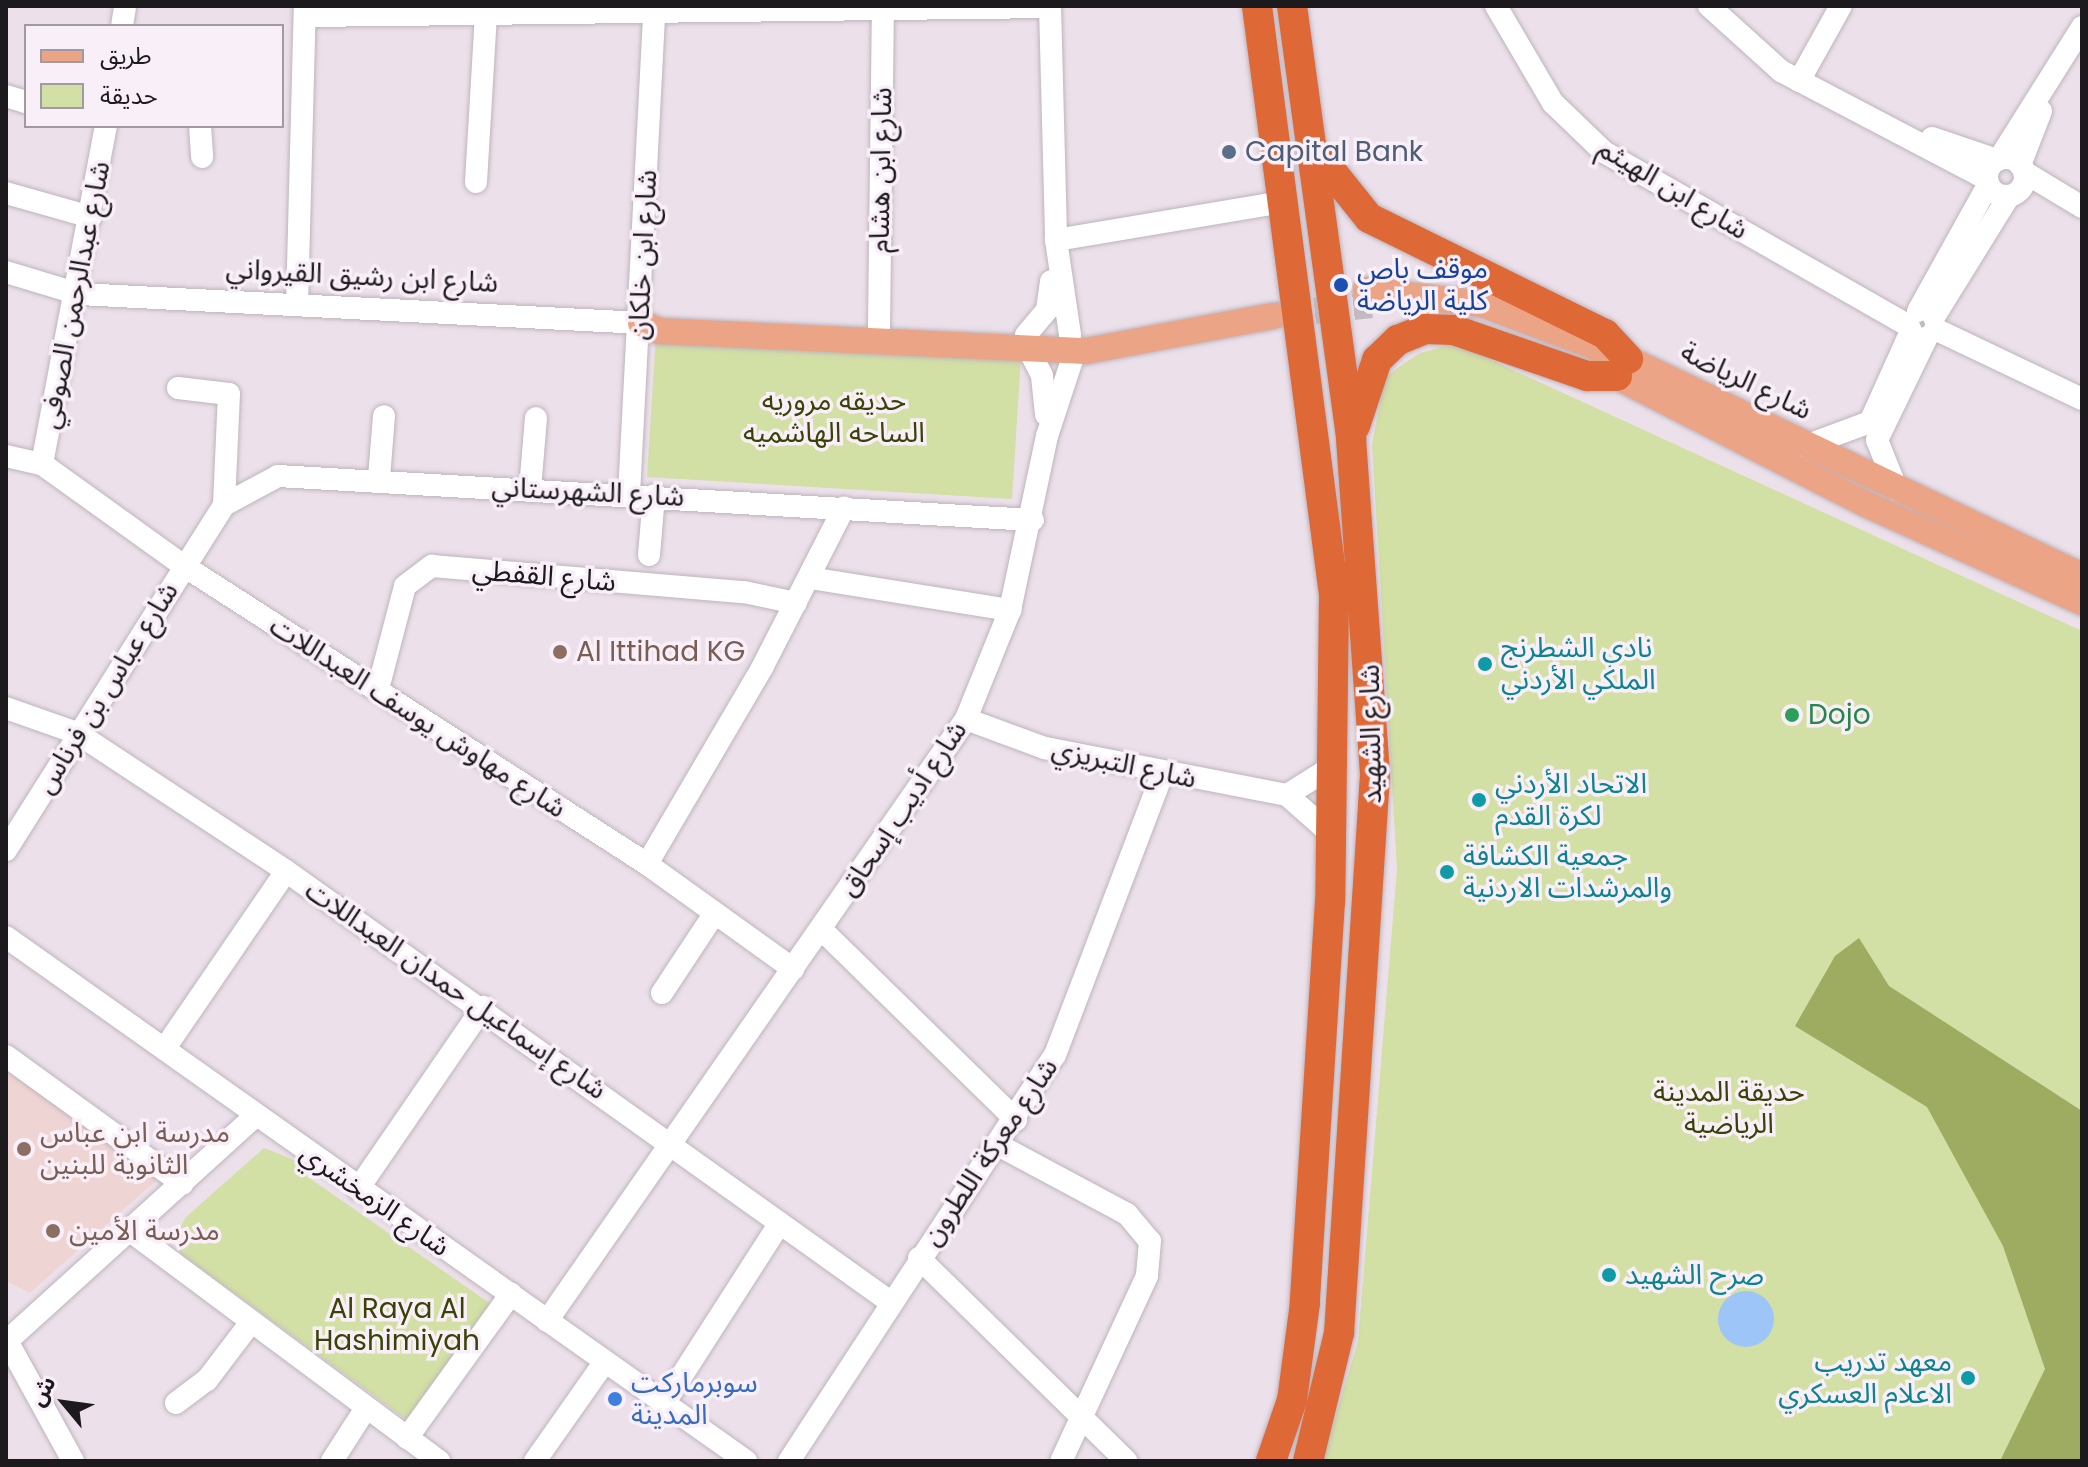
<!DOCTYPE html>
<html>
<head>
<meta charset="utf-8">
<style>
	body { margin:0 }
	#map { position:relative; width:2088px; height:1467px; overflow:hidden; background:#ece1ea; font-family:Poppins,"Noto Sans Arabic",sans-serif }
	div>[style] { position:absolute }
	.education>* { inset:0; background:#efd4d4 }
	.green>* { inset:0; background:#d2dfa5 }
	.forest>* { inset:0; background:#9dac60 }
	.water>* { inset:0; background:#9ec5f7 }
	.round { border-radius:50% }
	.major-tunnel>* { height:26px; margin-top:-13px; transform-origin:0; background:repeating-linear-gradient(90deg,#c3b9c1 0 26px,transparent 0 39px) }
	.roads { filter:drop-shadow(0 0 2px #beb4bd) drop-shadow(0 0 2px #beb4bd) }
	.minor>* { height:22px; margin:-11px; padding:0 11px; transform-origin:11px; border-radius:11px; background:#fff }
	.minor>.ring { margin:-11px; padding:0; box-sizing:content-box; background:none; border:22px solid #fff; border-radius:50% }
	.major>* { height:26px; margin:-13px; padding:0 13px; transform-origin:13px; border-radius:13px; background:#eba486 }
	.highway>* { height:30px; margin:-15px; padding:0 15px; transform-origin:15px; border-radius:15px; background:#de6836 }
	.dots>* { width:22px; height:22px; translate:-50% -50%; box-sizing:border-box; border:4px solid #f9eff8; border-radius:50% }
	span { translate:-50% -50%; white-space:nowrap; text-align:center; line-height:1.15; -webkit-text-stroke:7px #f9eff8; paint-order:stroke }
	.service-label { font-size:28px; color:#4e5e75 }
	.left { translate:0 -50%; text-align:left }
	.street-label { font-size:28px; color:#1d1a1d }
	.transit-label { font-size:28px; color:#164399 }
	.park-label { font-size:28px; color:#3a4306 }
	.culture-label { font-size:28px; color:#0d838f }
	.right { translate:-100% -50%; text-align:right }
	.education-label { font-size:28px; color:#785e54 }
	.leisure-label { font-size:28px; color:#27864d }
	.shop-label { font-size:28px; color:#366cbe }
	.frame { position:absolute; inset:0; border:8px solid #1d1a1d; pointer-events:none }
	.legend { position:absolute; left:24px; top:24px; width:260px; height:104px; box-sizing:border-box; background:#f9eff8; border:2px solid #a19aa0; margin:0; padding:10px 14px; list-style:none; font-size:24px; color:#1d1a1d }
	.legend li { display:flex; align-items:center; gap:16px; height:40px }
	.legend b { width:40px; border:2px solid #a19aa0 }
	.north { position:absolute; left:24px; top:1363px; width:80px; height:80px; -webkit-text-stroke:6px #f9eff8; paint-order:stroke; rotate:299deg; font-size:22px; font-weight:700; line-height:32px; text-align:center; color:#1d1a1d }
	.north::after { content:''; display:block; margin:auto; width:28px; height:36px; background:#1d1a1d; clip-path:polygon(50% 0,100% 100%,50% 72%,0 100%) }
</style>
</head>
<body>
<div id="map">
	<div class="education">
		<div style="clip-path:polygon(6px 1066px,158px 1179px,30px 1293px,6px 1281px)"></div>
	</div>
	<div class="green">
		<div style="clip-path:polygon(656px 335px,1021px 357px,1012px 499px,647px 477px)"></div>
		<div style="clip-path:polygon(1454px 343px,2082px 631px,2082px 1461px,1322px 1461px,1358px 1341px,1397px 869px,1372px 444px,1385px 377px,1418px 354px)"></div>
		<div style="clip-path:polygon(264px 1148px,304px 1164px,305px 1175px,501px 1311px,418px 1428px,181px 1254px,174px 1241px,185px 1218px)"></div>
	</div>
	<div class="forest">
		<div style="clip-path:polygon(1859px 938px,1889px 986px,2082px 1111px,2082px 1461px,2000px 1461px,2045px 1369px,2003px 1246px,1927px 1107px,1795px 1026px,1835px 956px)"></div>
	</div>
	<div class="water">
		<div class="round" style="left:1718px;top:1291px;width:56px;height:56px"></div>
	</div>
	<div class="major-tunnel">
		<div style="left:1276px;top:315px;width:96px;rotate:-6deg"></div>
	</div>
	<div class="roads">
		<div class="minor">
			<div style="left:1050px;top:6px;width:234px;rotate:88.5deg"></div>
			<div style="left:1056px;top:240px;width:96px;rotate:81.6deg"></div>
			<div style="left:1496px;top:6px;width:113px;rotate:59.6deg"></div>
			<div style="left:1553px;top:103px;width:71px;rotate:43.9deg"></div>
			<div style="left:1604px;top:152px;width:351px;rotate:29.7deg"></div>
			<div style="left:1709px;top:6px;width:97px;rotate:42.1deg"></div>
			<div style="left:1781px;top:71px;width:233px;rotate:27.7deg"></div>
			<div style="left:305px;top:16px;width:745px;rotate:-0.69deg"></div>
			<div style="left:122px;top:26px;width:20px;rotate:-81deg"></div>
			<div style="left:1799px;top:81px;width:86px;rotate:-60.8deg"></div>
			<div style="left:6px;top:96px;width:21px;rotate:17deg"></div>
			<div style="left:200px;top:126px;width:31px;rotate:86deg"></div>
			<div style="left:1932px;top:138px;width:69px;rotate:18.7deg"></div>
			<div class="ring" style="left:1987px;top:158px;width:16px;height:16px"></div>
			<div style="left:1999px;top:159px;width:156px;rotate:-57.8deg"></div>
			<div style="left:2020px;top:165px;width:58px;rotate:-68.7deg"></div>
			<div style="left:2024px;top:172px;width:68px;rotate:31.1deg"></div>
			<div style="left:476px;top:182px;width:167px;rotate:-86.6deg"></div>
			<div style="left:6px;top:193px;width:88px;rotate:15.8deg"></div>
			<div style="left:1056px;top:240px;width:230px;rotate:-9.5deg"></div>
			<div style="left:6px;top:272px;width:76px;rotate:16.8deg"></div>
			<div style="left:79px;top:294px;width:563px;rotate:2.95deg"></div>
			<div style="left:297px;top:305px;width:299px;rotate:-88.5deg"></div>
			<div style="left:1918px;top:311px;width:144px;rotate:-60.9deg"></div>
			<div style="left:1934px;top:317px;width:142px;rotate:-58.2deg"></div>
			<div style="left:879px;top:328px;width:317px;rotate:-89.3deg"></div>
			<div style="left:1935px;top:329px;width:163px;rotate:25.5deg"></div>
			<div style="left:1026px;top:335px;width:33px;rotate:-50deg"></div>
			<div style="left:1047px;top:310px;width:29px;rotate:-82deg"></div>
			<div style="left:1028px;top:348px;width:31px;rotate:63deg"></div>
			<div style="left:1042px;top:376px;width:39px;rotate:84deg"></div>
			<div style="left:178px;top:388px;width:51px;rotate:6.7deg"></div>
			<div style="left:229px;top:394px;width:111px;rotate:92.6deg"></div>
			<div style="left:1805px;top:446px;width:69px;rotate:-20.3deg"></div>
			<div style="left:1870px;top:422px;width:100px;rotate:-65.7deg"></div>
			<div style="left:6px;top:456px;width:37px;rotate:13deg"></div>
			<div style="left:42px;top:464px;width:175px;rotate:35.7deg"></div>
			<div style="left:184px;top:566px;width:551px;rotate:32.77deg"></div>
			<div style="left:647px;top:864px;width:180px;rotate:35.7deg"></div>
			<div style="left:42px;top:464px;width:344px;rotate:-79.3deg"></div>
			<div style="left:379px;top:478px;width:62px;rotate:-85.4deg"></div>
			<div style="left:530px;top:489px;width:71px;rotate:-85.2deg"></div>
			<div style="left:1897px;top:490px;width:54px;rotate:-111.8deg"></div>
			<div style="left:1877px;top:440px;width:114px;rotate:-64.1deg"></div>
			<div style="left:629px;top:494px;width:479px;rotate:-87deg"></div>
			<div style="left:649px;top:555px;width:60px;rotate:-85.2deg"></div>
			<div style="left:810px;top:578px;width:203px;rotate:9.1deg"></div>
			<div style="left:378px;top:689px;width:106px;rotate:-75.3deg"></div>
			<div style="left:405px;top:586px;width:34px;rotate:-37deg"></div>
			<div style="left:432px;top:566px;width:313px;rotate:4.8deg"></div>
			<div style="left:744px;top:592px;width:53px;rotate:11.9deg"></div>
			<div style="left:6px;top:708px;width:75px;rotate:19.4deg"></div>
			<div style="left:77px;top:733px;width:250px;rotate:33.4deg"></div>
			<div style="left:286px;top:871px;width:741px;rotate:35.49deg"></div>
			<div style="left:966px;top:719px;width:84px;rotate:20.2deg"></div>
			<div style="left:1045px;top:748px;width:247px;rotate:11deg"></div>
			<div style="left:1287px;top:795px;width:60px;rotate:41.6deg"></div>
			<div style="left:1287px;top:795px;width:54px;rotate:-32.2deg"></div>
			<div style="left:6px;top:850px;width:408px;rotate:-57.7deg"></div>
			<div style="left:224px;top:505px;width:61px;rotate:-28.2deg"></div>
			<div style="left:278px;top:476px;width:756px;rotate:3.34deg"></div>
			<div style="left:647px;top:864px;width:229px;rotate:-59.6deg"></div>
			<div style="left:763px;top:666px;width:178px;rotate:-62.9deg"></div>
			<div style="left:821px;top:929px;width:273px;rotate:44.4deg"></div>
			<div style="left:6px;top:937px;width:907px;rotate:35.3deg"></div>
			<div style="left:662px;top:993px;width:95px;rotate:-56.6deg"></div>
			<div style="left:165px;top:1048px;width:214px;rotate:-55.6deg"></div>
			<div style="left:6px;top:1056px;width:218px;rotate:35.9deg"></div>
			<div style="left:1000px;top:1146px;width:144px;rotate:28.2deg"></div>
			<div style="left:1127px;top:1214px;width:35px;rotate:50deg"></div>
			<div style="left:1150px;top:1241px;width:35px;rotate:95deg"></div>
			<div style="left:1147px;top:1276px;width:204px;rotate:114.9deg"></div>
			<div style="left:358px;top:1189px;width:221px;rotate:-55.5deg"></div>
			<div style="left:133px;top:1233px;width:382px;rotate:36.7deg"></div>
			<div style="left:919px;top:1258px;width:290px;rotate:44.4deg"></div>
			<div style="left:547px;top:1321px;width:733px;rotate:-55.16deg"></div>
			<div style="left:966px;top:719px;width:118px;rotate:-68deg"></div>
			<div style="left:1010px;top:610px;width:178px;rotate:-78deg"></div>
			<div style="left:1047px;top:436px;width:89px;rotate:-71.8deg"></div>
			<div style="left:6px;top:1339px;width:139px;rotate:61.2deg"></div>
			<div style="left:7px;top:1341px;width:336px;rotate:-42.2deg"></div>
			<div style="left:176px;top:1403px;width:39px;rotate:-37deg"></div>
			<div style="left:207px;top:1380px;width:73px;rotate:-52.8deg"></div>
			<div style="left:663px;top:1405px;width:216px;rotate:-57.3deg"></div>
			<div style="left:407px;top:1438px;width:178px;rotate:-54.2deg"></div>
			<div style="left:332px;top:1461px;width:63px;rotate:-57.3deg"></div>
			<div style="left:535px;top:1461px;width:120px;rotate:-54.9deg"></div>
			<div style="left:789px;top:1461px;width:485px;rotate:-56.8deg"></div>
			<div style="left:1055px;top:1055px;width:300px;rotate:-69.1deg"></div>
		</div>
		<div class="major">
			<div style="left:1366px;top:290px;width:117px;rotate:6.9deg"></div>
			<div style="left:1482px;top:304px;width:156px;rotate:20.6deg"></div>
			<div style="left:1628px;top:359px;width:503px;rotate:25.55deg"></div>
			<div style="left:641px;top:323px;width:20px;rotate:24deg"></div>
			<div style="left:659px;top:331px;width:427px;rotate:2.7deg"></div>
			<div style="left:1086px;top:351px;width:190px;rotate:-10.6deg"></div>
			<div style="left:1600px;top:368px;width:303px;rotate:27.1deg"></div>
			<div style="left:1870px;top:506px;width:233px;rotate:24.4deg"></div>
		</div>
		<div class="highway">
			<div style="left:1257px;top:6px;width:594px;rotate:82.55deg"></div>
			<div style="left:1334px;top:595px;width:306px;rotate:90.7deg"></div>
			<div style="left:1330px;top:901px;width:403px;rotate:93.6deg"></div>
			<div style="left:1305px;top:1303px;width:98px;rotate:97.6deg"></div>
			<div style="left:1292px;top:1400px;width:65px;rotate:109deg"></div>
			<div style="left:1292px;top:6px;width:437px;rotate:82.2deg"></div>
			<div style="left:1351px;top:439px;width:337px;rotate:85.9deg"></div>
			<div style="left:1375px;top:775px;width:559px;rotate:93.69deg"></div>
			<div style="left:1339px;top:1333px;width:132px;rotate:103.6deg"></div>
			<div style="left:1320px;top:157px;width:78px;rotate:51.2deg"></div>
			<div style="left:1369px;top:218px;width:263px;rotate:26.2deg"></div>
			<div style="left:1605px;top:334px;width:34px;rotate:47deg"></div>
			<div style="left:1355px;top:426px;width:70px;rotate:-71.6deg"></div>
			<div style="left:1377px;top:360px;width:29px;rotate:-44deg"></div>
			<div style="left:1398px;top:340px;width:29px;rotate:-22deg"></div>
			<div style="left:1425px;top:329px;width:29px;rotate:2deg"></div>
			<div style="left:1454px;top:330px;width:141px;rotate:19.1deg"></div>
			<div style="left:1587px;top:376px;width:30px"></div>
		</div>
	</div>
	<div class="dots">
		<div style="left:1229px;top:152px;background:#5c6f8a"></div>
		<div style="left:1341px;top:285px;background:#1a4fb4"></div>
		<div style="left:560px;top:652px;background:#8d6e63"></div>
		<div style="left:1485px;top:664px;background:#0f9aa8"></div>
		<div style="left:1792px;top:715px;background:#2e9e5b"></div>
		<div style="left:1479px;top:800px;background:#0f9aa8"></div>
		<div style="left:1447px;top:872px;background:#0f9aa8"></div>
		<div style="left:24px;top:1149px;background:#8d6e63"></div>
		<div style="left:53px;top:1231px;background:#8d6e63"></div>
		<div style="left:1609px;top:1275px;background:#0f9aa8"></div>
		<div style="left:1968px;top:1378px;background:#0f9aa8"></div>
		<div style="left:615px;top:1399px;background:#3f7fe0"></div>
	</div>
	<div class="service-label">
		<span class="left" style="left:1245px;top:152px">Capital Bank</span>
	</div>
	<div class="street-label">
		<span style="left:881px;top:170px;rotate:-89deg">شارع ابن هشام</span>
		<span style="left:1673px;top:189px;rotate:31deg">شارع ابن الهيثم</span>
		<span style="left:643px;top:255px;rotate:-87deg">شارع ابن خلكان</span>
		<span style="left:362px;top:276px;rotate:3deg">شارع ابن رشيق القيرواني</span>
		<span style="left:75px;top:295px;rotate:-79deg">شارع عبدالرحمن الصوفي</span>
		<span style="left:1746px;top:381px;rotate:26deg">شارع الرياضة</span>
		<span style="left:588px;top:492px;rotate:3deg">شارع الشهرستاني</span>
		<span style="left:544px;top:576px;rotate:5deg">شارع القفطي</span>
		<span style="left:107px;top:688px;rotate:-58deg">شارع عباس بن فرناس</span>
		<span style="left:418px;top:717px;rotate:33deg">شارع مهاوش يوسف العبداللات</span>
		<span style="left:1371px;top:734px;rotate:-91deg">شارع الشهيد</span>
		<span style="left:1124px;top:764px;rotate:12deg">شارع التبريزي</span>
		<span style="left:903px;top:809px;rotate:-56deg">شارع أديب إسحاق</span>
		<span style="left:456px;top:990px;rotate:35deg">شارع إسماعيل حمدان العبداللات</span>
		<span style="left:990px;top:1152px;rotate:-56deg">شارع معركة اللطرون</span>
		<span style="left:375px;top:1200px;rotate:35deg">شارع الزمخشري</span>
	</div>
	<div class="transit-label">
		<span class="left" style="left:1357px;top:285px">موقف باص<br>كلية الرياضة</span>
	</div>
	<div class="park-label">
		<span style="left:834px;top:417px">حديقه مروريه<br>الساحه الهاشميه</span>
		<span style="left:1729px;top:1108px">حديقة المدينة<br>الرياضية</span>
		<span style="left:397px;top:1325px">Al Raya Al<br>Hashimiyah</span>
	</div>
	<div class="culture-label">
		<span class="left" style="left:1501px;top:664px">نادي الشطرنج<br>الملكي الأردني</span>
		<span class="left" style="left:1495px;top:800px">الاتحاد الأردني<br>لكرة القدم</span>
		<span class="left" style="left:1463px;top:872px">جمعية الكشافة<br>والمرشدات الاردنية</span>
		<span class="left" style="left:1625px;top:1275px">صرح الشهيد</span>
		<span class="right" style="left:1952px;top:1378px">معهد تدريب<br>الاعلام العسكري</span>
	</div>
	<div class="education-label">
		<span class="left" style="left:576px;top:652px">Al Ittihad KG</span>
		<span class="left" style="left:40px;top:1149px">مدرسة ابن عباس<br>الثانوية للبنين</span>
		<span class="left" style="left:69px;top:1231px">مدرسة الأمين</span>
	</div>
	<div class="leisure-label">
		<span class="left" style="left:1808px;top:715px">Dojo</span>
	</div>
	<div class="shop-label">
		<span class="left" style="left:631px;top:1399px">سوبرماركت<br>المدينة</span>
	</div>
	<div class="frame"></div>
	<ul class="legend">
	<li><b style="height:10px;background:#eba486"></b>طريق</li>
	<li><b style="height:22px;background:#d2dfa5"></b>حديقة</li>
	</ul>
	<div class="north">ش</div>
</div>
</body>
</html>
